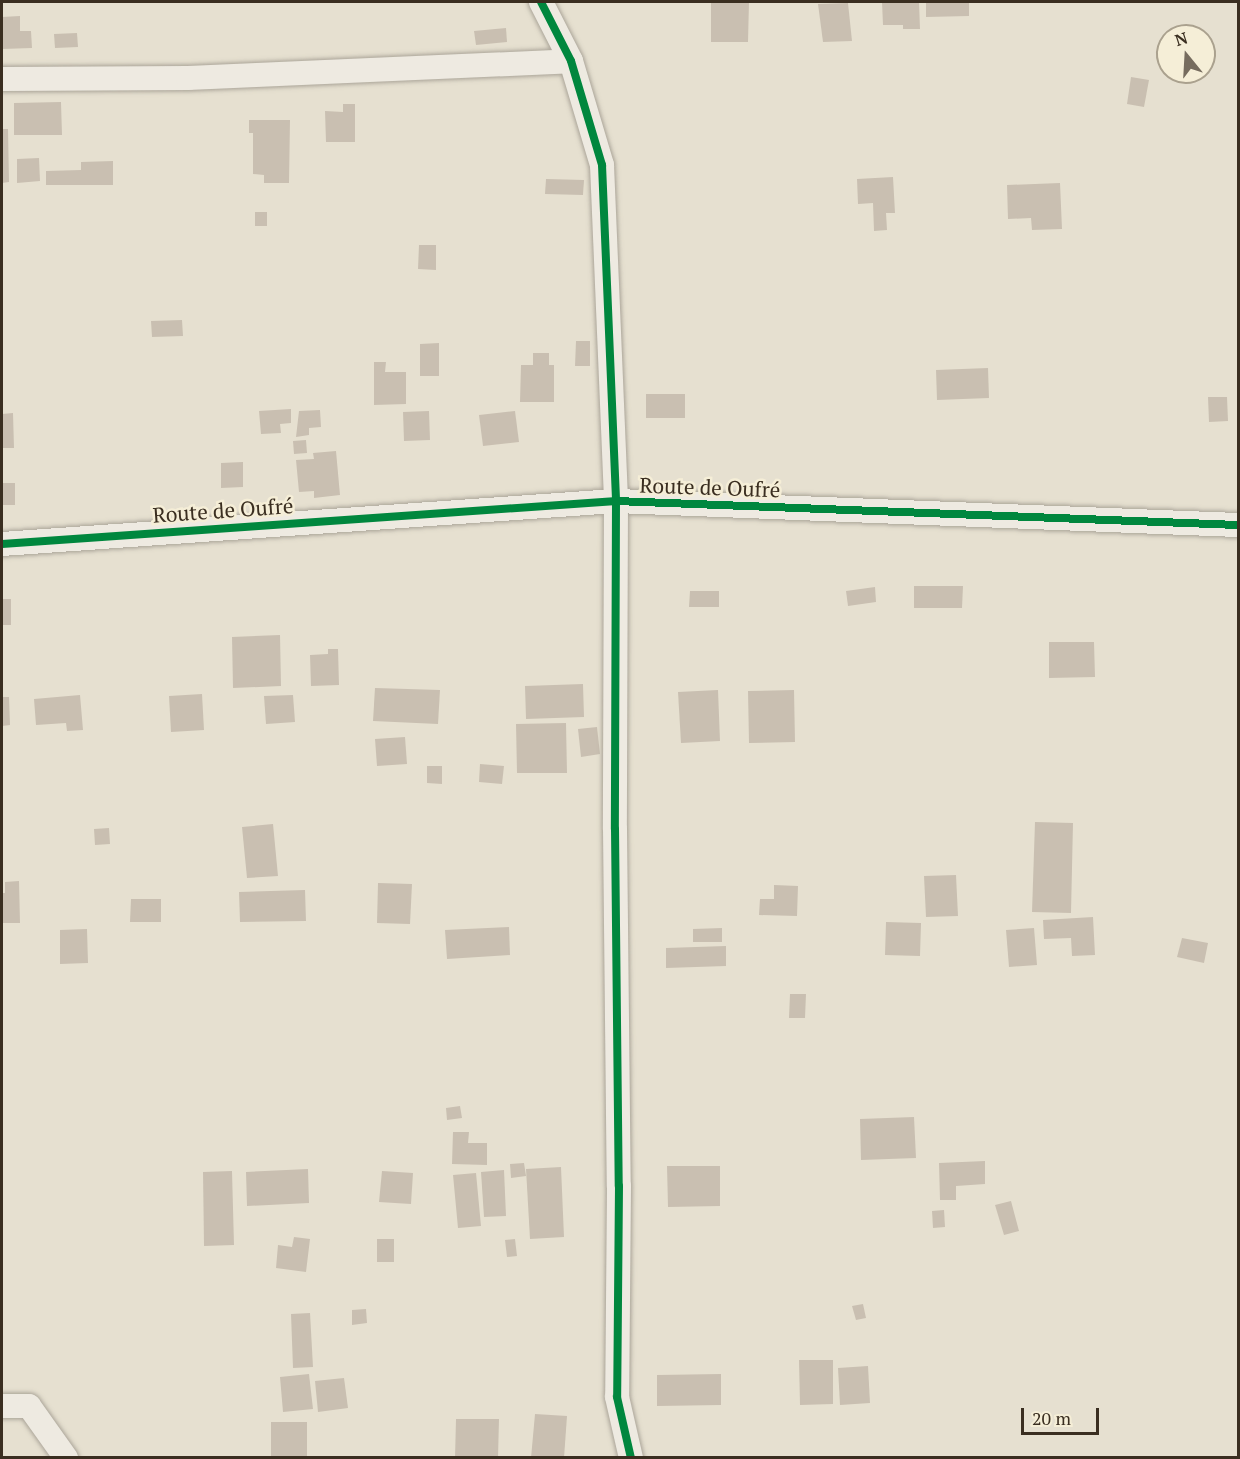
<!DOCTYPE html>
<html>
<head>
<meta charset="utf-8">
<style>
	body { margin:0 }
	#map { position:relative; width:1240px; height:1459px; overflow:hidden; background:#e6e0d0; font-family:"PT Serif",serif }
	div>[style] { position:absolute }
	.building>* { inset:0; background:#c9bfb1 }
	.roads { filter:drop-shadow(0 0 2px #aba599) drop-shadow(0 0 2px #aba599) }
	.street>* { height:24px; margin:-12px; padding:0 12px; transform-origin:12px; border-radius:12px; background:#eeeae1 }
	.cycleway>* { height:8px; margin:-4px; padding:0 4px; transform-origin:4px; border-radius:4px; background:#00873e }
	span { translate:-50% -50%; white-space:nowrap; text-align:center; line-height:1.15; -webkit-text-stroke:5px #f5eed7; paint-order:stroke }
	.street-label { font-size:21px; color:#3a2e20 }
	.frame { position:absolute; inset:0; border:3px solid #3a2e20; pointer-events:none }
	.north { position:absolute; left:1156px; top:24px; width:60px; height:60px; box-sizing:border-box; background:#f5eed7; border:2px solid #aaa18e; border-radius:50%; rotate:342deg; font-size:16px; font-weight:700; line-height:24px; text-align:center; color:#3a2e20 }
	.north::after { content:''; display:block; margin:auto; width:21px; height:27px; background:#766c5e; clip-path:polygon(50% 0,100% 100%,50% 72%,0 100%) }
	.scale { position:absolute; left:1021px; top:1408px; width:78px; height:27px; box-sizing:border-box; border:3px solid #3a2e20; border-top:0; padding-left:8px; font-size:18px; line-height:21px; white-space:nowrap; color:#3a2e20; -webkit-text-stroke:4px #f5eed7; paint-order:stroke }
</style>
</head>
<body>
<div id="map">
	<div class="building">
		<div style="clip-path:polygon(711px 2px,749px 2px,748px 42px,711px 42px)"></div>
		<div style="clip-path:polygon(882px 2px,919px 2px,920px 29px,903px 29px,903px 25px,883px 25px)"></div>
		<div style="clip-path:polygon(926px 2px,969px 2px,969px 16px,926px 17px)"></div>
		<div style="clip-path:polygon(848px 3px,852px 41px,823px 42px,818px 4px)"></div>
		<div style="clip-path:polygon(20px 16px,20px 31px,31px 31px,32px 48px,2px 49px,2px 17px)"></div>
		<div style="clip-path:polygon(506px 28px,507px 42px,476px 45px,474px 31px)"></div>
		<div style="clip-path:polygon(77px 33px,78px 47px,55px 48px,54px 34px)"></div>
		<div style="clip-path:polygon(1131px 77px,1149px 80px,1144px 107px,1127px 104px)"></div>
		<div style="clip-path:polygon(61px 102px,62px 135px,14px 135px,14px 103px)"></div>
		<div style="clip-path:polygon(343px 104px,355px 104px,355px 142px,326px 142px,325px 111px,343px 112px)"></div>
		<div style="clip-path:polygon(249px 120px,290px 120px,289px 183px,264px 183px,264px 175px,253px 174px,253px 133px,249px 133px)"></div>
		<div style="clip-path:polygon(2px 129px,8px 129px,9px 182px,2px 183px)"></div>
		<div style="clip-path:polygon(39px 158px,40px 181px,17px 183px,17px 159px)"></div>
		<div style="clip-path:polygon(113px 161px,113px 185px,46px 185px,46px 171px,81px 170px,81px 162px)"></div>
		<div style="clip-path:polygon(893px 177px,895px 213px,886px 213px,887px 230px,874px 231px,873px 203px,858px 204px,857px 179px)"></div>
		<div style="clip-path:polygon(546px 179px,584px 180px,583px 195px,545px 194px)"></div>
		<div style="clip-path:polygon(1060px 183px,1062px 229px,1032px 230px,1031px 218px,1008px 219px,1007px 185px)"></div>
		<div style="clip-path:polygon(255px 212px,267px 212px,267px 226px,255px 226px)"></div>
		<div style="clip-path:polygon(419px 245px,436px 245px,436px 270px,418px 269px)"></div>
		<div style="clip-path:polygon(182px 320px,183px 336px,152px 337px,151px 321px)"></div>
		<div style="clip-path:polygon(576px 341px,590px 341px,590px 366px,575px 366px)"></div>
		<div style="clip-path:polygon(439px 343px,439px 376px,420px 376px,420px 344px)"></div>
		<div style="clip-path:polygon(533px 353px,549px 353px,549px 365px,554px 365px,554px 402px,520px 402px,521px 365px,533px 365px)"></div>
		<div style="clip-path:polygon(374px 362px,386px 362px,385px 372px,406px 372px,406px 404px,374px 405px)"></div>
		<div style="clip-path:polygon(988px 368px,989px 398px,937px 400px,936px 370px)"></div>
		<div style="clip-path:polygon(646px 394px,685px 394px,685px 418px,646px 418px)"></div>
		<div style="clip-path:polygon(1208px 397px,1227px 397px,1228px 421px,1209px 422px)"></div>
		<div style="clip-path:polygon(291px 409px,291px 423px,280px 424px,281px 433px,261px 434px,259px 411px)"></div>
		<div style="clip-path:polygon(320px 410px,321px 427px,309px 428px,309px 435px,296px 437px,299px 411px)"></div>
		<div style="clip-path:polygon(429px 411px,430px 440px,404px 441px,403px 412px)"></div>
		<div style="clip-path:polygon(515px 411px,519px 442px,483px 446px,479px 415px)"></div>
		<div style="clip-path:polygon(13px 413px,14px 448px,2px 448px,2px 414px)"></div>
		<div style="clip-path:polygon(306px 440px,307px 453px,294px 454px,293px 441px)"></div>
		<div style="clip-path:polygon(336px 451px,340px 495px,314px 498px,314px 491px,299px 492px,296px 460px,314px 459px,313px 453px)"></div>
		<div style="clip-path:polygon(243px 462px,243px 487px,221px 488px,221px 463px)"></div>
		<div style="clip-path:polygon(2px 483px,15px 483px,15px 505px,2px 505px)"></div>
		<div style="clip-path:polygon(914px 586px,963px 586px,962px 608px,914px 608px)"></div>
		<div style="clip-path:polygon(875px 587px,876px 602px,848px 606px,846px 591px)"></div>
		<div style="clip-path:polygon(690px 591px,719px 591px,719px 607px,689px 607px)"></div>
		<div style="clip-path:polygon(2px 599px,11px 599px,11px 625px,2px 625px)"></div>
		<div style="clip-path:polygon(280px 635px,281px 686px,233px 688px,232px 637px)"></div>
		<div style="clip-path:polygon(1049px 642px,1094px 642px,1095px 677px,1049px 678px)"></div>
		<div style="clip-path:polygon(328px 649px,338px 649px,339px 685px,311px 686px,310px 655px,328px 654px)"></div>
		<div style="clip-path:polygon(583px 684px,584px 717px,526px 719px,525px 686px)"></div>
		<div style="clip-path:polygon(375px 688px,440px 690px,438px 724px,373px 721px)"></div>
		<div style="clip-path:polygon(718px 690px,720px 741px,681px 743px,678px 692px)"></div>
		<div style="clip-path:polygon(794px 690px,795px 742px,749px 743px,748px 691px)"></div>
		<div style="clip-path:polygon(202px 694px,204px 730px,171px 732px,169px 696px)"></div>
		<div style="clip-path:polygon(80px 695px,83px 730px,67px 731px,66px 723px,36px 725px,34px 699px)"></div>
		<div style="clip-path:polygon(293px 695px,295px 722px,266px 724px,264px 696px)"></div>
		<div style="clip-path:polygon(2px 697px,9px 697px,10px 725px,2px 726px)"></div>
		<div style="clip-path:polygon(566px 723px,567px 773px,517px 773px,516px 724px)"></div>
		<div style="clip-path:polygon(597px 727px,600px 754px,581px 757px,578px 729px)"></div>
		<div style="clip-path:polygon(405px 737px,407px 764px,377px 766px,375px 739px)"></div>
		<div style="clip-path:polygon(480px 764px,504px 766px,502px 784px,479px 782px)"></div>
		<div style="clip-path:polygon(427px 766px,442px 766px,442px 784px,427px 783px)"></div>
		<div style="clip-path:polygon(1035px 822px,1073px 823px,1071px 913px,1032px 912px)"></div>
		<div style="clip-path:polygon(273px 824px,278px 876px,247px 878px,242px 827px)"></div>
		<div style="clip-path:polygon(109px 828px,110px 844px,95px 845px,94px 829px)"></div>
		<div style="clip-path:polygon(956px 875px,958px 916px,926px 917px,924px 876px)"></div>
		<div style="clip-path:polygon(19px 881px,20px 923px,2px 923px,2px 893px,5px 893px,5px 882px)"></div>
		<div style="clip-path:polygon(378px 883px,412px 884px,410px 924px,377px 923px)"></div>
		<div style="clip-path:polygon(774px 885px,798px 886px,797px 916px,759px 915px,760px 899px,774px 899px)"></div>
		<div style="clip-path:polygon(305px 890px,306px 921px,240px 922px,239px 892px)"></div>
		<div style="clip-path:polygon(131px 899px,161px 899px,161px 922px,130px 922px)"></div>
		<div style="clip-path:polygon(1093px 917px,1095px 955px,1072px 956px,1071px 938px,1044px 939px,1043px 920px)"></div>
		<div style="clip-path:polygon(886px 922px,921px 923px,920px 956px,885px 955px)"></div>
		<div style="clip-path:polygon(509px 927px,510px 955px,447px 959px,445px 930px)"></div>
		<div style="clip-path:polygon(722px 928px,722px 942px,693px 942px,693px 929px)"></div>
		<div style="clip-path:polygon(1034px 928px,1037px 965px,1009px 967px,1006px 930px)"></div>
		<div style="clip-path:polygon(87px 929px,88px 963px,60px 964px,60px 930px)"></div>
		<div style="clip-path:polygon(1182px 938px,1208px 943px,1204px 963px,1177px 957px)"></div>
		<div style="clip-path:polygon(726px 946px,726px 966px,666px 968px,666px 948px)"></div>
		<div style="clip-path:polygon(790px 994px,806px 994px,805px 1018px,789px 1018px)"></div>
		<div style="clip-path:polygon(460px 1106px,462px 1118px,447px 1120px,446px 1108px)"></div>
		<div style="clip-path:polygon(914px 1117px,916px 1158px,861px 1160px,860px 1119px)"></div>
		<div style="clip-path:polygon(453px 1132px,469px 1132px,468px 1143px,487px 1143px,487px 1165px,452px 1164px)"></div>
		<div style="clip-path:polygon(985px 1161px,985px 1184px,956px 1186px,956px 1200px,940px 1200px,939px 1163px)"></div>
		<div style="clip-path:polygon(524px 1163px,526px 1176px,511px 1178px,510px 1164px)"></div>
		<div style="clip-path:polygon(667px 1166px,720px 1166px,720px 1206px,668px 1207px)"></div>
		<div style="clip-path:polygon(561px 1167px,564px 1237px,530px 1239px,526px 1169px)"></div>
		<div style="clip-path:polygon(308px 1169px,309px 1203px,247px 1206px,246px 1172px)"></div>
		<div style="clip-path:polygon(504px 1170px,506px 1216px,484px 1217px,481px 1172px)"></div>
		<div style="clip-path:polygon(232px 1171px,234px 1245px,204px 1246px,203px 1172px)"></div>
		<div style="clip-path:polygon(382px 1171px,413px 1173px,411px 1204px,379px 1202px)"></div>
		<div style="clip-path:polygon(476px 1173px,481px 1226px,458px 1228px,453px 1175px)"></div>
		<div style="clip-path:polygon(1011px 1201px,1019px 1231px,1004px 1235px,995px 1205px)"></div>
		<div style="clip-path:polygon(944px 1210px,945px 1227px,933px 1228px,932px 1211px)"></div>
		<div style="clip-path:polygon(294px 1237px,310px 1239px,306px 1272px,276px 1268px,278px 1245px,292px 1247px)"></div>
		<div style="clip-path:polygon(377px 1239px,394px 1239px,394px 1262px,377px 1262px)"></div>
		<div style="clip-path:polygon(515px 1239px,517px 1256px,507px 1257px,505px 1240px)"></div>
		<div style="clip-path:polygon(863px 1304px,866px 1318px,856px 1320px,852px 1306px)"></div>
		<div style="clip-path:polygon(366px 1309px,367px 1323px,352px 1325px,352px 1310px)"></div>
		<div style="clip-path:polygon(310px 1313px,313px 1367px,293px 1368px,291px 1314px)"></div>
		<div style="clip-path:polygon(799px 1360px,833px 1360px,833px 1404px,800px 1405px)"></div>
		<div style="clip-path:polygon(868px 1366px,870px 1403px,840px 1405px,838px 1368px)"></div>
		<div style="clip-path:polygon(309px 1374px,313px 1409px,283px 1412px,280px 1377px)"></div>
		<div style="clip-path:polygon(721px 1374px,721px 1405px,657px 1406px,657px 1375px)"></div>
		<div style="clip-path:polygon(344px 1378px,348px 1408px,318px 1412px,315px 1381px)"></div>
		<div style="clip-path:polygon(535px 1414px,567px 1416px,564px 1458px,531px 1458px)"></div>
		<div style="clip-path:polygon(456px 1419px,499px 1419px,498px 1458px,455px 1458px)"></div>
		<div style="clip-path:polygon(271px 1422px,307px 1422px,307px 1458px,271px 1458px)"></div>
	</div>
	<div class="roads">
		<div class="street">
			<div style="left:541px;top:2px;width:66px;rotate:63deg"></div>
			<div style="left:571px;top:61px;width:109px;rotate:73.4deg"></div>
			<div style="left:602px;top:165px;width:336px;rotate:87.6deg"></div>
			<div style="left:616px;top:501px;width:328px;rotate:90.2deg"></div>
			<div style="left:615px;top:829px;width:357px;rotate:89.4deg"></div>
			<div style="left:619px;top:1186px;width:211px;rotate:90.5deg"></div>
			<div style="left:617px;top:1397px;width:63px;rotate:77.1deg"></div>
			<div style="left:2px;top:79px;width:186px;rotate:-0.3deg"></div>
			<div style="left:188px;top:78px;width:383px;rotate:-2.5deg"></div>
			<div style="left:2px;top:544px;width:616px;rotate:-4.01deg"></div>
			<div style="left:616px;top:501px;width:622px;rotate:2.21deg"></div>
			<div style="left:2px;top:1406px;width:27px"></div>
			<div style="left:29px;top:1406px;width:64px;rotate:54.6deg"></div>
		</div>
	</div>
	<div class="cycleway">
		<div style="left:541px;top:2px;width:66px;rotate:63deg"></div>
		<div style="left:571px;top:61px;width:109px;rotate:73.4deg"></div>
		<div style="left:602px;top:165px;width:336px;rotate:87.6deg"></div>
		<div style="left:616px;top:501px;width:328px;rotate:90.2deg"></div>
		<div style="left:615px;top:829px;width:357px;rotate:89.4deg"></div>
		<div style="left:619px;top:1186px;width:211px;rotate:90.5deg"></div>
		<div style="left:617px;top:1397px;width:63px;rotate:77.1deg"></div>
		<div style="left:2px;top:544px;width:616px;rotate:-4.01deg"></div>
		<div style="left:616px;top:501px;width:622px;rotate:2.21deg"></div>
	</div>
	<div class="street-label">
		<span style="left:710px;top:487px;rotate:2deg">Route de Oufré</span>
		<span style="left:223px;top:510px;rotate:-4deg">Route de Oufré</span>
	</div>
	<div class="frame"></div>
	<div class="north">N</div>
	<div class="scale">20 m</div>
</div>
</body>
</html>
